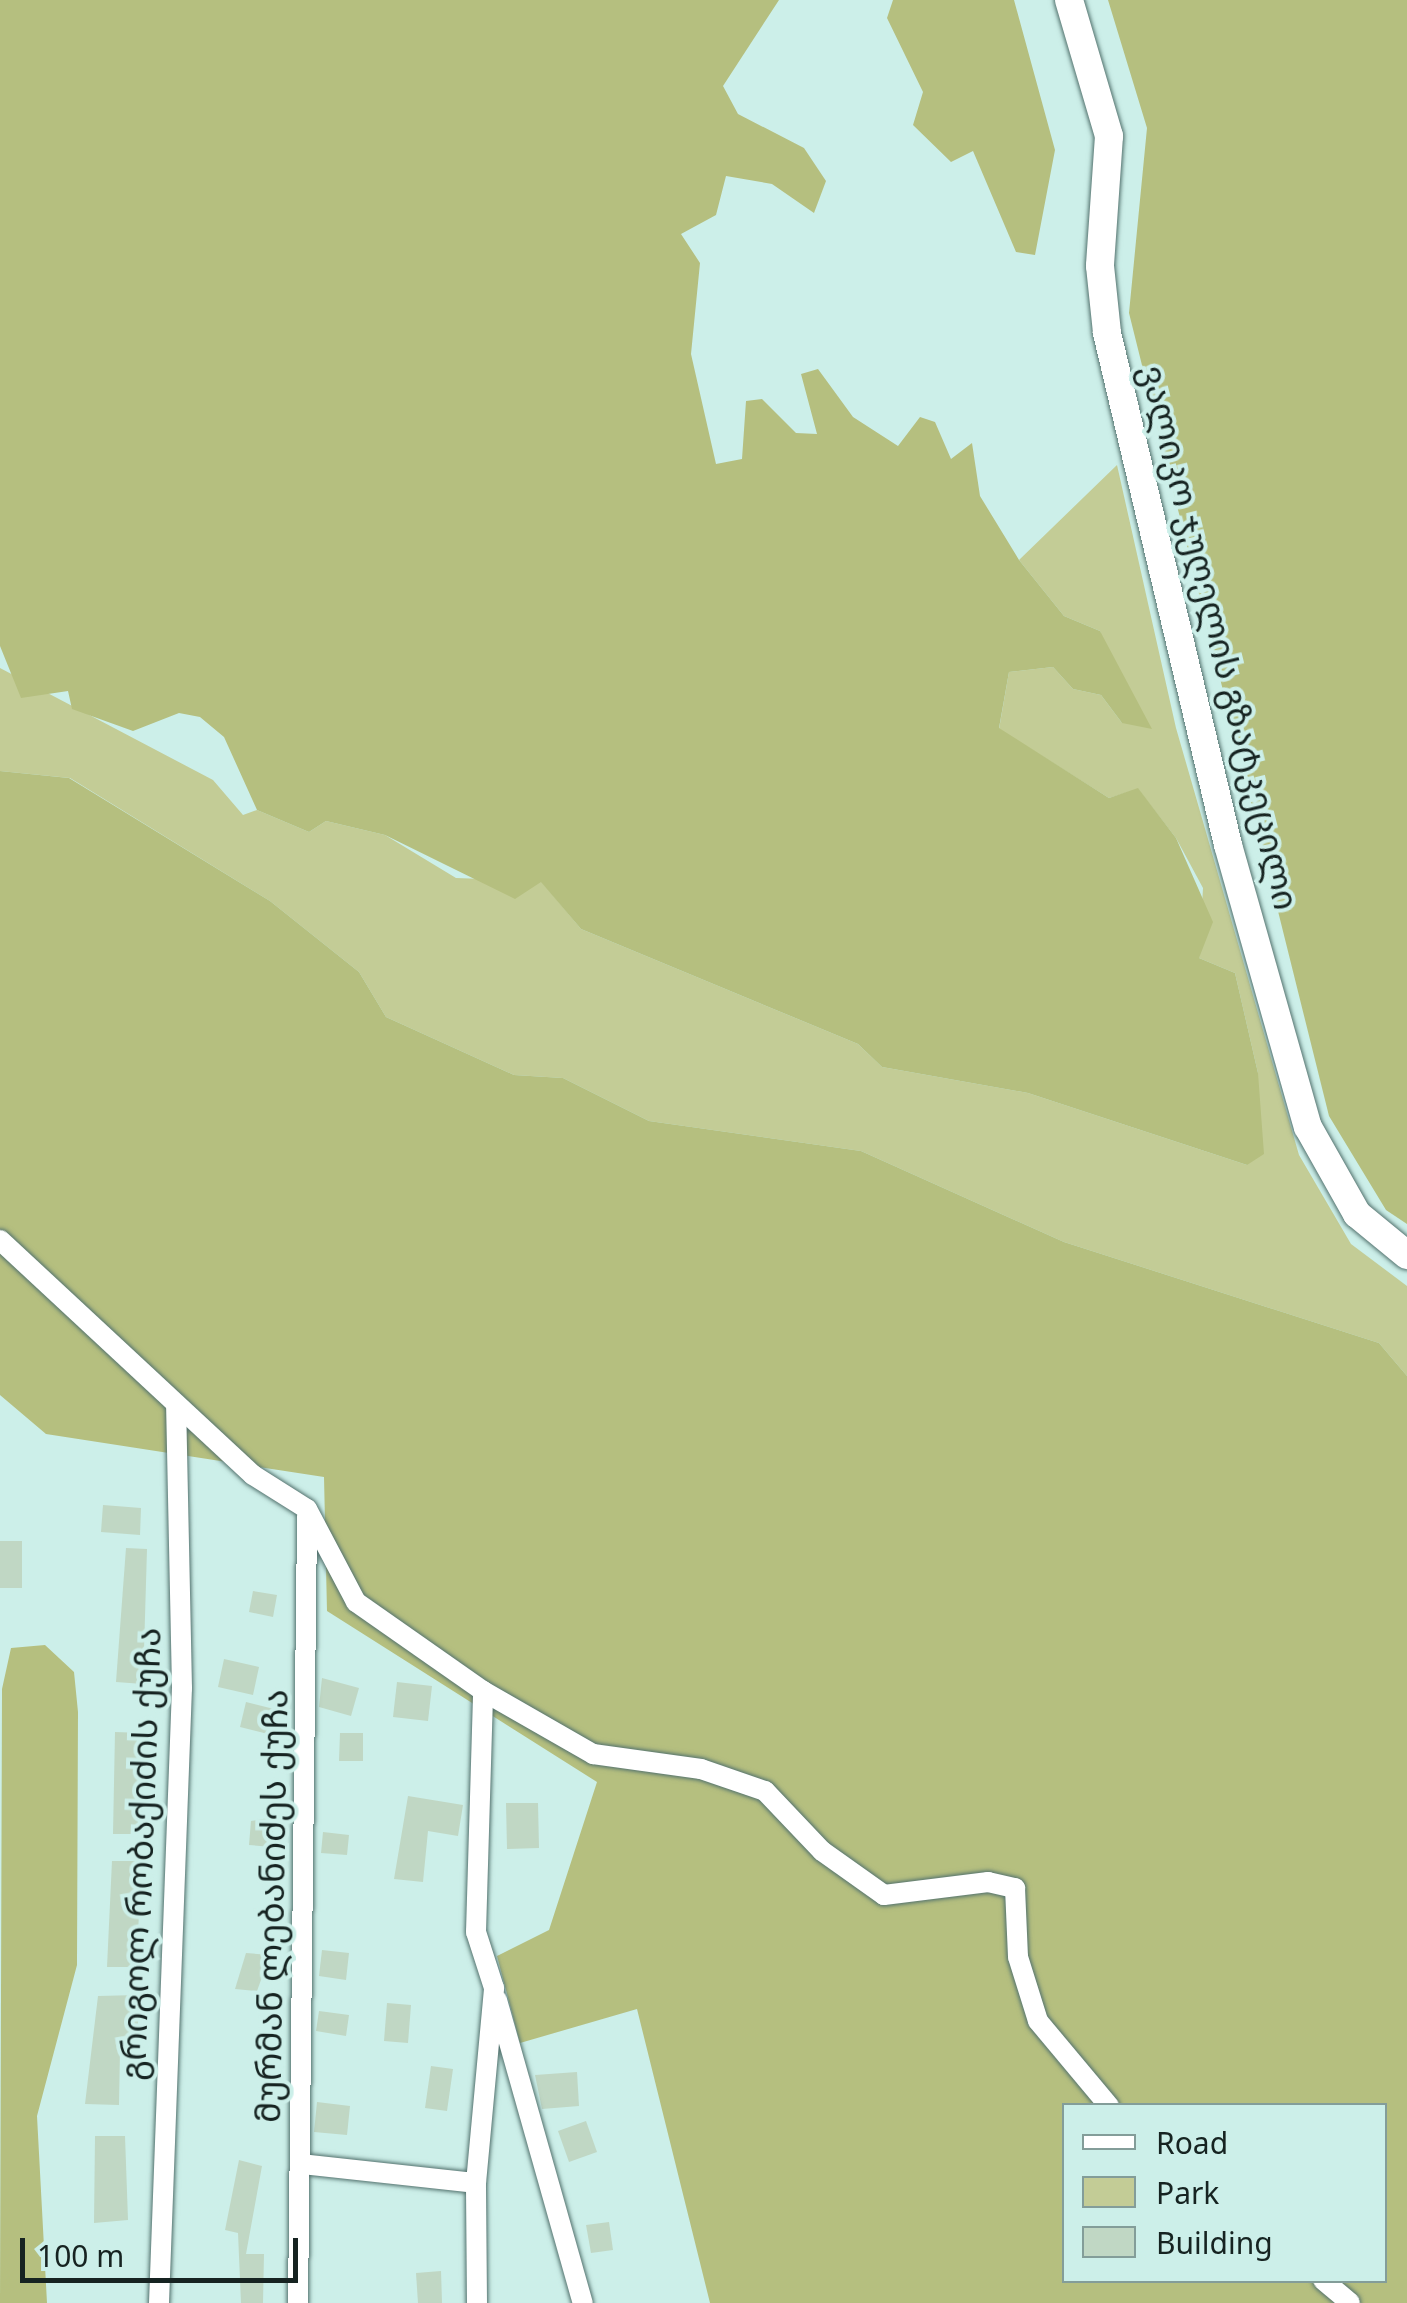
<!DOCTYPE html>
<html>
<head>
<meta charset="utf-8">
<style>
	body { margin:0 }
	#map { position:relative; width:1407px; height:2303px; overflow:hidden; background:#ccefe9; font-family:Georgia,"Noto Sans Georgian",serif }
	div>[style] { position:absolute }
	.green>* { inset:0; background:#c3cc96 }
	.forest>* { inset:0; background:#b5bf7f }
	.building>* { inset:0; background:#c0d7c4 }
	.roads { filter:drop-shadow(0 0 2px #53726e) drop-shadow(0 0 2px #53726e) }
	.minor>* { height:20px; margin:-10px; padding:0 10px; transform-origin:10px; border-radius:10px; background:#fff }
	.secondary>* { height:28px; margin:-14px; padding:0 14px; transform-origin:14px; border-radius:14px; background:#fff }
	span { translate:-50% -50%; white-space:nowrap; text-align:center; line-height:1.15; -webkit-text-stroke:8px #ccefe9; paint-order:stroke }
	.street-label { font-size:35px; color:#162321 }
	.legend { position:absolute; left:1062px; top:2103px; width:325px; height:180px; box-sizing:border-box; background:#ccefe9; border:2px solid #839d99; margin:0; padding:12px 18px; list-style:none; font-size:30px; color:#162321 }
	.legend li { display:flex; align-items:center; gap:20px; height:50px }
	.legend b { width:50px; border:2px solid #839d99 }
	.scale { position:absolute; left:20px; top:2238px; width:278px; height:45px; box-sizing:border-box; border:5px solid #162321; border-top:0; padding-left:12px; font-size:30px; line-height:35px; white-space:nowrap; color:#162321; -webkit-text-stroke:8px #ccefe9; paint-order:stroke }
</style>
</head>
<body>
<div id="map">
	<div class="green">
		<div style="clip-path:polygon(1117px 465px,1176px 728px,1299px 1155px,1351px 1244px,1407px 1286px,1407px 1376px,1379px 1343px,1064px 1242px,861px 1151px,649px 1121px,563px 1078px,514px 1075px,386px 1017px,359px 972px,270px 901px,70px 778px,0 771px,0 668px,213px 780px,243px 815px,257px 810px,309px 832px,326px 821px,385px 835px,456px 878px,541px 881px,581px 929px,858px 1044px,882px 1067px,1028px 1093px,1247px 1165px,1258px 1073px,1235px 973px,1199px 958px,1203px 888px,1176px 838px,1138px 789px,1109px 798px,999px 729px,1009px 672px,1053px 667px,1073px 689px,1101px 695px,1122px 723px,1100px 631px,1064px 616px,1019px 560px)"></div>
	</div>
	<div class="forest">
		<div style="clip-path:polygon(0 0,779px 0,723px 86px,738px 114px,804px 148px,826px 181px,814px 213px,772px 184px,726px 176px,716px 215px,681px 234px,700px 263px,691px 354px,716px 464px,742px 459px,746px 401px,762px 399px,796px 433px,817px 434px,801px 374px,818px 369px,853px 417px,898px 446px,920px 417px,935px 422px,951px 459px,972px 443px,980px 496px,1019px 560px,1064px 616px,1100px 631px,1152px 729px,1122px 723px,1101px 695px,1073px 689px,1053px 667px,1009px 672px,999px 728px,1109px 798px,1138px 788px,1176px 838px,1213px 922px,1199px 958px,1235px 973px,1258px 1073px,1264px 1154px,1247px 1165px,1028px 1093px,882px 1067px,858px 1044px,581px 929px,541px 882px,515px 899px,385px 835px,326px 821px,309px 832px,257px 810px,224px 737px,200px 717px,179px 713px,133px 731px,72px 709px,68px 691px,21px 698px,0 646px)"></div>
		<div style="clip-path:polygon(893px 0,1014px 0,1055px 150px,1035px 255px,1016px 252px,973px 151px,951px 162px,913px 125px,923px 92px,887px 18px)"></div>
		<div style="clip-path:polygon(1108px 0,1407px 0,1407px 1224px,1386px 1210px,1329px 1116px,1129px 313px,1147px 128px)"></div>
		<div style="clip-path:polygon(evenodd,0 771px,69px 778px,270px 901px,359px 972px,386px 1017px,514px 1075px,563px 1078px,649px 1121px,861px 1151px,1064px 1242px,1379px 1343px,1407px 1376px,1407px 2303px,710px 2303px,637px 2009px,520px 2043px,497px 1956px,549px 1930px,597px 1782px,327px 1611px,324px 1477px,46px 1434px,0 1395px,0 771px,1064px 2106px,1384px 2106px,1384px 2280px,1064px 2280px,1064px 2106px)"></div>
		<div style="clip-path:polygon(45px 1645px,74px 1672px,78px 1712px,77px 1965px,37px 2116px,47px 2303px,0 2303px,2px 1689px,11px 1648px)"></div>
	</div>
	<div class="building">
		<div style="clip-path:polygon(103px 1505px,141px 1508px,140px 1535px,101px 1532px)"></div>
		<div style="clip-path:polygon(0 1541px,22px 1541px,22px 1588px,0 1588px)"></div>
		<div style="clip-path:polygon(126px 1548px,147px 1549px,143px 1684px,116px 1682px)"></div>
		<div style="clip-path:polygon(253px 1591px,277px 1595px,273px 1617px,249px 1612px)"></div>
		<div style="clip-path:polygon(224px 1659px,259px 1667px,253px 1695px,218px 1687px)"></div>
		<div style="clip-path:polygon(322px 1678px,359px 1688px,351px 1716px,319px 1707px)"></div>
		<div style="clip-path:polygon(397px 1682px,432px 1686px,428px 1721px,393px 1717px)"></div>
		<div style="clip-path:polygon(246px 1702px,274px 1709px,268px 1734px,240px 1727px)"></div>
		<div style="clip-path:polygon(115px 1732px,143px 1733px,142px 1834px,113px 1834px)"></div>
		<div style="clip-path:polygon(340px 1733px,363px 1733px,363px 1761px,339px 1761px)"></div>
		<div style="clip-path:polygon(408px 1796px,463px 1805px,458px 1836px,428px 1831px,423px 1882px,394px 1879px)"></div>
		<div style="clip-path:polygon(506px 1803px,538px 1803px,539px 1848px,507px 1849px)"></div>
		<div style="clip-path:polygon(274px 1817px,272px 1847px,249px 1845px,251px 1821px)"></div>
		<div style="clip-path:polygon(323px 1832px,349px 1835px,347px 1855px,321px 1853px)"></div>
		<div style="clip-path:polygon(112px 1861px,142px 1861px,136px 1967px,107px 1967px)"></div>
		<div style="clip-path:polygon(322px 1950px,349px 1953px,346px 1980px,319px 1976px)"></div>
		<div style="clip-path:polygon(246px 1953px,270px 1955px,257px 1991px,235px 1989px)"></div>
		<div style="clip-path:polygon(138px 1995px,138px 2050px,120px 2050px,119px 2105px,85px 2104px,98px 1996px)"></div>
		<div style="clip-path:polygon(387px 2003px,411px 2005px,408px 2043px,384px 2041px)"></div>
		<div style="clip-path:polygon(319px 2011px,349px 2015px,346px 2036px,316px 2031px)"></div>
		<div style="clip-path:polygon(431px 2066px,453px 2069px,447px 2111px,425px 2108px)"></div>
		<div style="clip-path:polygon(577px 2072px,579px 2106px,542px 2109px,535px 2075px)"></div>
		<div style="clip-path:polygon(317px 2102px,350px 2106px,347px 2135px,314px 2132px)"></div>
		<div style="clip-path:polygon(586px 2121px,597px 2152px,569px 2162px,558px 2131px)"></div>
		<div style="clip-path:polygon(95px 2136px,125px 2136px,128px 2220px,94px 2223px)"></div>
		<div style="clip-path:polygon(239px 2160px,262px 2166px,246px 2254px,264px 2254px,263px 2303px,241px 2303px,238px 2233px,225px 2230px)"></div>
		<div style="clip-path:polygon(609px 2222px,613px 2250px,591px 2253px,586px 2225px)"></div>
		<div style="clip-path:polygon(441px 2271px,442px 2303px,418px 2303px,416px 2273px)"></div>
	</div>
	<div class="roads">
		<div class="minor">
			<div style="left:0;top:1240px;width:345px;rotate:42.9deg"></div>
			<div style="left:253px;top:1475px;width:64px;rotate:32.2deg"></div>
			<div style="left:307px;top:1509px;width:105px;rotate:62.2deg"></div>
			<div style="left:356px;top:1602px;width:155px;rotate:35deg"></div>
			<div style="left:483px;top:1691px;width:127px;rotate:29.8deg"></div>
			<div style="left:593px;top:1754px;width:109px;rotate:7.9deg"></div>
			<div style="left:701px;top:1769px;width:68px;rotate:19deg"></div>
			<div style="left:765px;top:1791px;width:83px;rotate:46.5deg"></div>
			<div style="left:822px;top:1851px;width:76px;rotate:35.4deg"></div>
			<div style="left:884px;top:1895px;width:105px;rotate:-7.1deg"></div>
			<div style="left:988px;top:1882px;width:28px;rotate:13deg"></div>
			<div style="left:1015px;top:1888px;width:69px;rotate:87.5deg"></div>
			<div style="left:1018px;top:1957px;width:67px;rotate:72.6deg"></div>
			<div style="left:1038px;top:2021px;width:111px;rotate:50.1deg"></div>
			<div style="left:497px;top:2000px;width:315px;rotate:74.2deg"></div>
			<div style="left:301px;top:2164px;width:176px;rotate:6.2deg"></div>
			<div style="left:1323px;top:2280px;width:35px;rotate:40deg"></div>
			<div style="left:159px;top:2303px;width:615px;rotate:-87.86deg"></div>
			<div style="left:182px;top:1688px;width:281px;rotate:-91.2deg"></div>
			<div style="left:298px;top:2303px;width:787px;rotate:-89.34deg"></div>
			<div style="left:477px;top:2303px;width:120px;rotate:-90.5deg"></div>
			<div style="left:476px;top:2183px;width:196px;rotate:-84.7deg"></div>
			<div style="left:494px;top:1988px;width:59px;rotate:-107.8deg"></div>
			<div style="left:476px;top:1932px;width:241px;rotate:-88.3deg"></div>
		</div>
		<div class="secondary">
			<div style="left:1069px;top:0;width:142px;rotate:73.6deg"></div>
			<div style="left:1109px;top:136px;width:130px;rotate:94deg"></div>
			<div style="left:1100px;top:266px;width:67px;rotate:84deg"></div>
			<div style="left:1107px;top:333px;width:526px;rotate:76.7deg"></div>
			<div style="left:1228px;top:845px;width:293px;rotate:74.2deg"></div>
			<div style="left:1308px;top:1127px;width:100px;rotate:60.6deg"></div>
			<div style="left:1357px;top:1214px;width:65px;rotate:39.4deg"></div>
		</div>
	</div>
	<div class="street-label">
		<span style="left:1220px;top:637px;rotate:76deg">ვალიკო ჯუღელის გზატკეცილი</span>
		<span style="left:140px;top:1854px;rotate:-88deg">გრიგოლ რობაქიძის ქუჩა</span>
		<span style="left:271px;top:1906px;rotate:-89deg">მურმან ლებანიძეს ქუჩა</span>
	</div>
	<ul class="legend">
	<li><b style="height:12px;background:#fff"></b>Road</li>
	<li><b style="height:28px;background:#c3cc96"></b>Park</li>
	<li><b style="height:28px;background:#c0d7c4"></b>Building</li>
	</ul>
	<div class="scale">100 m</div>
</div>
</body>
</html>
